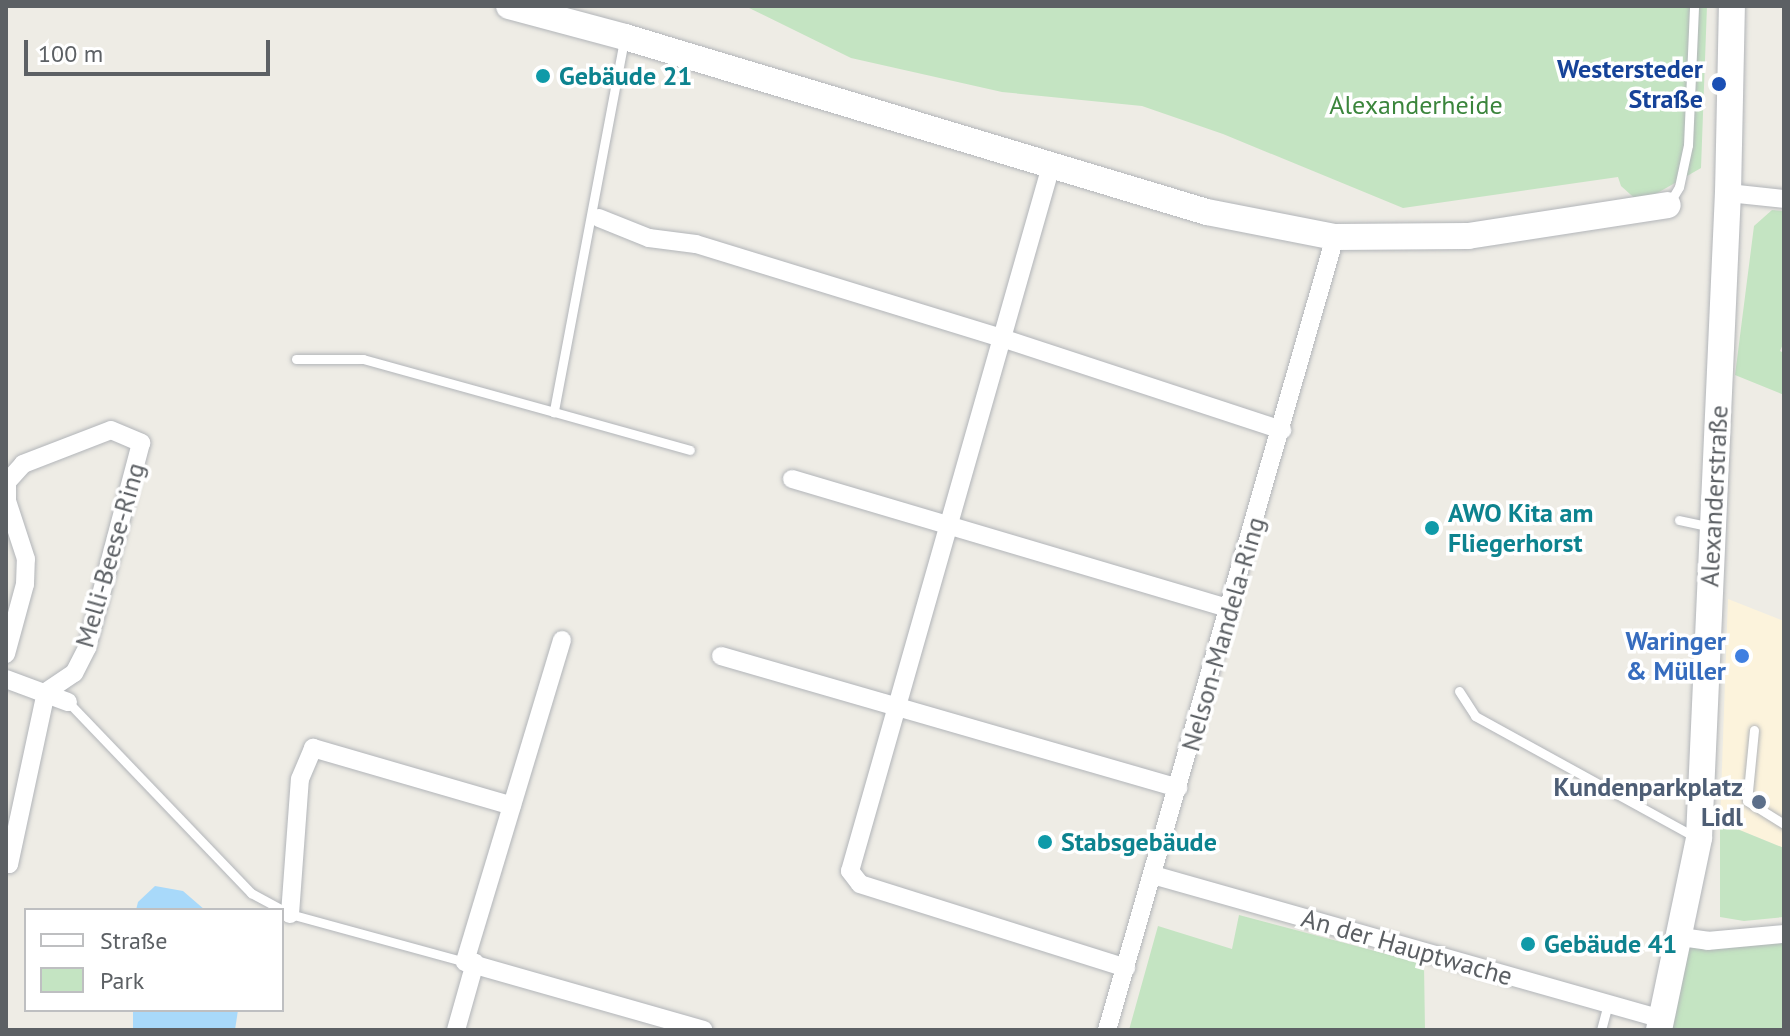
<!DOCTYPE html>
<html>
<head>
<meta charset="utf-8">
<style>
	body { margin:0 }
	#map { position:relative; width:1790px; height:1036px; overflow:hidden; background:#eeece5; font-family:"PT Sans",sans-serif }
	div>[style] { position:absolute }
	.commercial>* { inset:0; background:#fcf3dc }
	.green>* { inset:0; background:#c4e4c2 }
	.water>* { inset:0; background:#a8d9fa }
	.roads { filter:drop-shadow(0 0 2px #b2b5b9) drop-shadow(0 0 2px #b2b5b9) }
	.lane>* { height:9px; margin:-4.5px; padding:0 4.5px; transform-origin:4.5px; border-radius:4.5px; background:#fff }
	.street>* { height:18px; margin:-9px; padding:0 9px; transform-origin:9px; border-radius:9px; background:#fff }
	.secondary>* { height:26px; margin:-13px; padding:0 13px; transform-origin:13px; border-radius:13px; background:#fff }
	.dots>* { width:22px; height:22px; translate:-50% -50%; box-sizing:border-box; border:4px solid #fff; border-radius:50% }
	span { translate:-50% -50%; white-space:nowrap; text-align:center; line-height:1.15; -webkit-text-stroke:7px #fff; paint-order:stroke }
	.transit-label { font-size:26px; color:#164399; font-weight:700 }
	.right { translate:-100% -50%; text-align:right }
	.culture-label { font-size:26px; color:#0d838f; font-weight:700 }
	.left { translate:0 -50%; text-align:left }
	.park-label { font-size:26px; color:#3b853c }
	.street-label { font-size:26px; color:#5c6064 }
	.shop-label { font-size:26px; color:#366cbe; font-weight:700 }
	.service-label { font-size:26px; color:#4e5e75; font-weight:700 }
	.frame { position:absolute; inset:0; border:8px solid #5c6064; pointer-events:none }
	.legend { position:absolute; left:24px; top:908px; width:260px; height:104px; box-sizing:border-box; background:#fff; border:2px solid #bebfc1; margin:0; padding:10px 14px; list-style:none; font-size:24px; color:#5c6064 }
	.legend li { display:flex; align-items:center; gap:16px; height:40px }
	.legend b { width:40px; border:2px solid #bebfc1 }
	.scale { position:absolute; left:24px; top:40px; width:246px; height:36px; box-sizing:border-box; border:4px solid #5c6064; border-top:0; padding-left:10px; font-size:24px; line-height:28px; white-space:nowrap; color:#5c6064; -webkit-text-stroke:6px #fff; paint-order:stroke }
</style>
</head>
<body>
<div id="map">
	<div class="commercial">
		<div style="clip-path:polygon(1728px 599px,1784px 621px,1784px 848px,1720px 822px)"></div>
	</div>
	<div class="green">
		<div style="clip-path:polygon(745px 6px,1707px 6px,1701px 168px,1640px 203px,1621px 186px,1618px 177px,1403px 208px,1223px 134px,1142px 106px,1002px 92px,851px 58px)"></div>
		<div style="clip-path:polygon(1772px 210px,1784px 211px,1784px 342px,1780px 351px,1784px 353px,1784px 395px,1735px 375px,1754px 226px)"></div>
		<div style="clip-path:polygon(1720px 822px,1784px 848px,1784px 917px,1744px 921px,1720px 917px)"></div>
		<div style="clip-path:polygon(1239px 915px,1424px 964px,1425px 1030px,1129px 1030px,1158px 926px,1232px 949px)"></div>
		<div style="clip-path:polygon(1784px 934px,1784px 1030px,1658px 1030px,1681px 937px)"></div>
	</div>
	<div class="water">
		<div style="clip-path:polygon(155px 886px,183px 891px,205px 910px,136px 910px,138px 902px)"></div>
		<div style="clip-path:polygon(133px 1010px,238px 1010px,235px 1030px,133px 1030px)"></div>
	</div>
	<div class="roads">
		<div class="lane">
			<div style="left:624px;top:40px;width:379px;rotate:100.7deg"></div>
			<div style="left:554px;top:412px;width:141px;rotate:15.6deg"></div>
			<div style="left:1670px;top:202px;width:17px;rotate:-59deg"></div>
			<div style="left:1679px;top:187px;width:43px;rotate:-77.9deg"></div>
			<div style="left:1688px;top:145px;width:139px;rotate:-87.5deg"></div>
			<div style="left:296px;top:359px;width:67px"></div>
			<div style="left:363px;top:359px;width:198px;rotate:15.5deg"></div>
			<div style="left:1679px;top:520px;width:33px;rotate:12deg"></div>
			<div style="left:1459px;top:691px;width:30px;rotate:57deg"></div>
			<div style="left:1475px;top:716px;width:251px;rotate:28.8deg"></div>
			<div style="left:68px;top:702px;width:265px;rotate:46.2deg"></div>
			<div style="left:251px;top:893px;width:44px;rotate:28.3deg"></div>
			<div style="left:290px;top:914px;width:181px;rotate:15.3deg"></div>
			<div style="left:1754px;top:730px;width:71px;rotate:95.6deg"></div>
			<div style="left:1747px;top:801px;width:44px;rotate:31.9deg"></div>
			<div style="left:1601px;top:1030px;width:27px;rotate:-75deg"></div>
		</div>
		<div class="street">
			<div style="left:1051px;top:166px;width:733px;rotate:105.91deg"></div>
			<div style="left:850px;top:871px;width:16px;rotate:52deg"></div>
			<div style="left:860px;top:884px;width:279px;rotate:17.5deg"></div>
			<div style="left:1728px;top:193px;width:56px;rotate:6.1deg"></div>
			<div style="left:599px;top:218px;width:54px;rotate:21.8deg"></div>
			<div style="left:649px;top:238px;width:47px;rotate:7.3deg"></div>
			<div style="left:696px;top:244px;width:320px;rotate:17.1deg"></div>
			<div style="left:1002px;top:338px;width:295px;rotate:18.2deg"></div>
			<div style="left:792px;top:479px;width:457px;rotate:16.5deg"></div>
			<div style="left:562px;top:640px;width:336px;rotate:106.8deg"></div>
			<div style="left:465px;top:962px;width:248px;rotate:15.9deg"></div>
			<div style="left:6px;top:654px;width:73px;rotate:-74.8deg"></div>
			<div style="left:25px;top:584px;width:25px;rotate:-88deg"></div>
			<div style="left:26px;top:559px;width:61px;rotate:-108.1deg"></div>
			<div style="left:7px;top:501px;width:19px;rotate:-90deg"></div>
			<div style="left:7px;top:482px;width:24px;rotate:-48deg"></div>
			<div style="left:23px;top:464px;width:94px;rotate:-21.1deg"></div>
			<div style="left:111px;top:430px;width:33px;rotate:23deg"></div>
			<div style="left:141px;top:443px;width:212px;rotate:104.8deg"></div>
			<div style="left:87px;top:648px;width:28px;rotate:117deg"></div>
			<div style="left:74px;top:673px;width:34px;rotate:146deg"></div>
			<div style="left:46px;top:692px;width:176px;rotate:102.1deg"></div>
			<div style="left:9px;top:864px;width:3px;rotate:-162deg"></div>
			<div style="left:721px;top:656px;width:476px;rotate:16.1deg"></div>
			<div style="left:6px;top:679px;width:66px;rotate:20.4deg"></div>
			<div style="left:1153px;top:875px;width:529px;rotate:15.8deg"></div>
			<div style="left:290px;top:914px;width:135px;rotate:-85.8deg"></div>
			<div style="left:300px;top:779px;width:34px;rotate:-67deg"></div>
			<div style="left:313px;top:748px;width:207px;rotate:16.2deg"></div>
			<div style="left:1681px;top:937px;width:27px;rotate:8deg"></div>
			<div style="left:1708px;top:941px;width:76px;rotate:-5.3deg"></div>
			<div style="left:456px;top:1030px;width:70px;rotate:-74.2deg"></div>
			<div style="left:1107px;top:1030px;width:825px;rotate:-73.96deg"></div>
		</div>
		<div class="secondary">
			<div style="left:509px;top:6px;width:120px;rotate:15deg"></div>
			<div style="left:625px;top:37px;width:608px;rotate:16.74deg"></div>
			<div style="left:1207px;top:212px;width:130px;rotate:11.1deg"></div>
			<div style="left:1335px;top:237px;width:133px;rotate:-0.4deg"></div>
			<div style="left:1468px;top:236px;width:202px;rotate:-8.8deg"></div>
			<div style="left:1659px;top:1030px;width:196px;rotate:-78.2deg"></div>
			<div style="left:1699px;top:838px;width:646px;rotate:-87.43deg"></div>
			<div style="left:1728px;top:193px;width:187px;rotate:-88.8deg"></div>
		</div>
	</div>
	<div class="dots">
		<div style="left:543px;top:76px;background:#0f9aa8"></div>
		<div style="left:1719px;top:84px;background:#1a4fb4"></div>
		<div style="left:1432px;top:528px;background:#0f9aa8"></div>
		<div style="left:1742px;top:656px;background:#3f7fe0"></div>
		<div style="left:1759px;top:802px;background:#5c6f8a"></div>
		<div style="left:1045px;top:842px;background:#0f9aa8"></div>
		<div style="left:1528px;top:944px;background:#0f9aa8"></div>
	</div>
	<div class="transit-label">
		<span class="right" style="left:1703px;top:84px">Westersteder<br>Straße</span>
	</div>
	<div class="culture-label">
		<span class="left" style="left:559px;top:76px">Gebäude 21</span>
		<span class="left" style="left:1448px;top:528px">AWO Kita am<br>Fliegerhorst</span>
		<span class="left" style="left:1061px;top:842px">Stabsgebäude</span>
		<span class="left" style="left:1544px;top:944px">Gebäude 41</span>
	</div>
	<div class="park-label">
		<span style="left:1416px;top:105px">Alexanderheide</span>
	</div>
	<div class="street-label">
		<span style="left:1714px;top:496px;rotate:-87deg">Alexanderstraße</span>
		<span style="left:110px;top:555px;rotate:-74deg">Melli-Beese-Ring</span>
		<span style="left:1223px;top:634px;rotate:-74deg">Nelson-Mandela-Ring</span>
		<span style="left:1407px;top:947px;rotate:16deg">An der Hauptwache</span>
	</div>
	<div class="shop-label">
		<span class="right" style="left:1726px;top:656px">Waringer<br>&amp; Müller</span>
	</div>
	<div class="service-label">
		<span class="right" style="left:1743px;top:802px">Kundenparkplatz<br>Lidl</span>
	</div>
	<div class="frame"></div>
	<ul class="legend">
	<li><b style="height:10px;background:#fff"></b>Straße</li>
	<li><b style="height:22px;background:#c4e4c2"></b>Park</li>
	</ul>
	<div class="scale">100 m</div>
</div>
</body>
</html>
